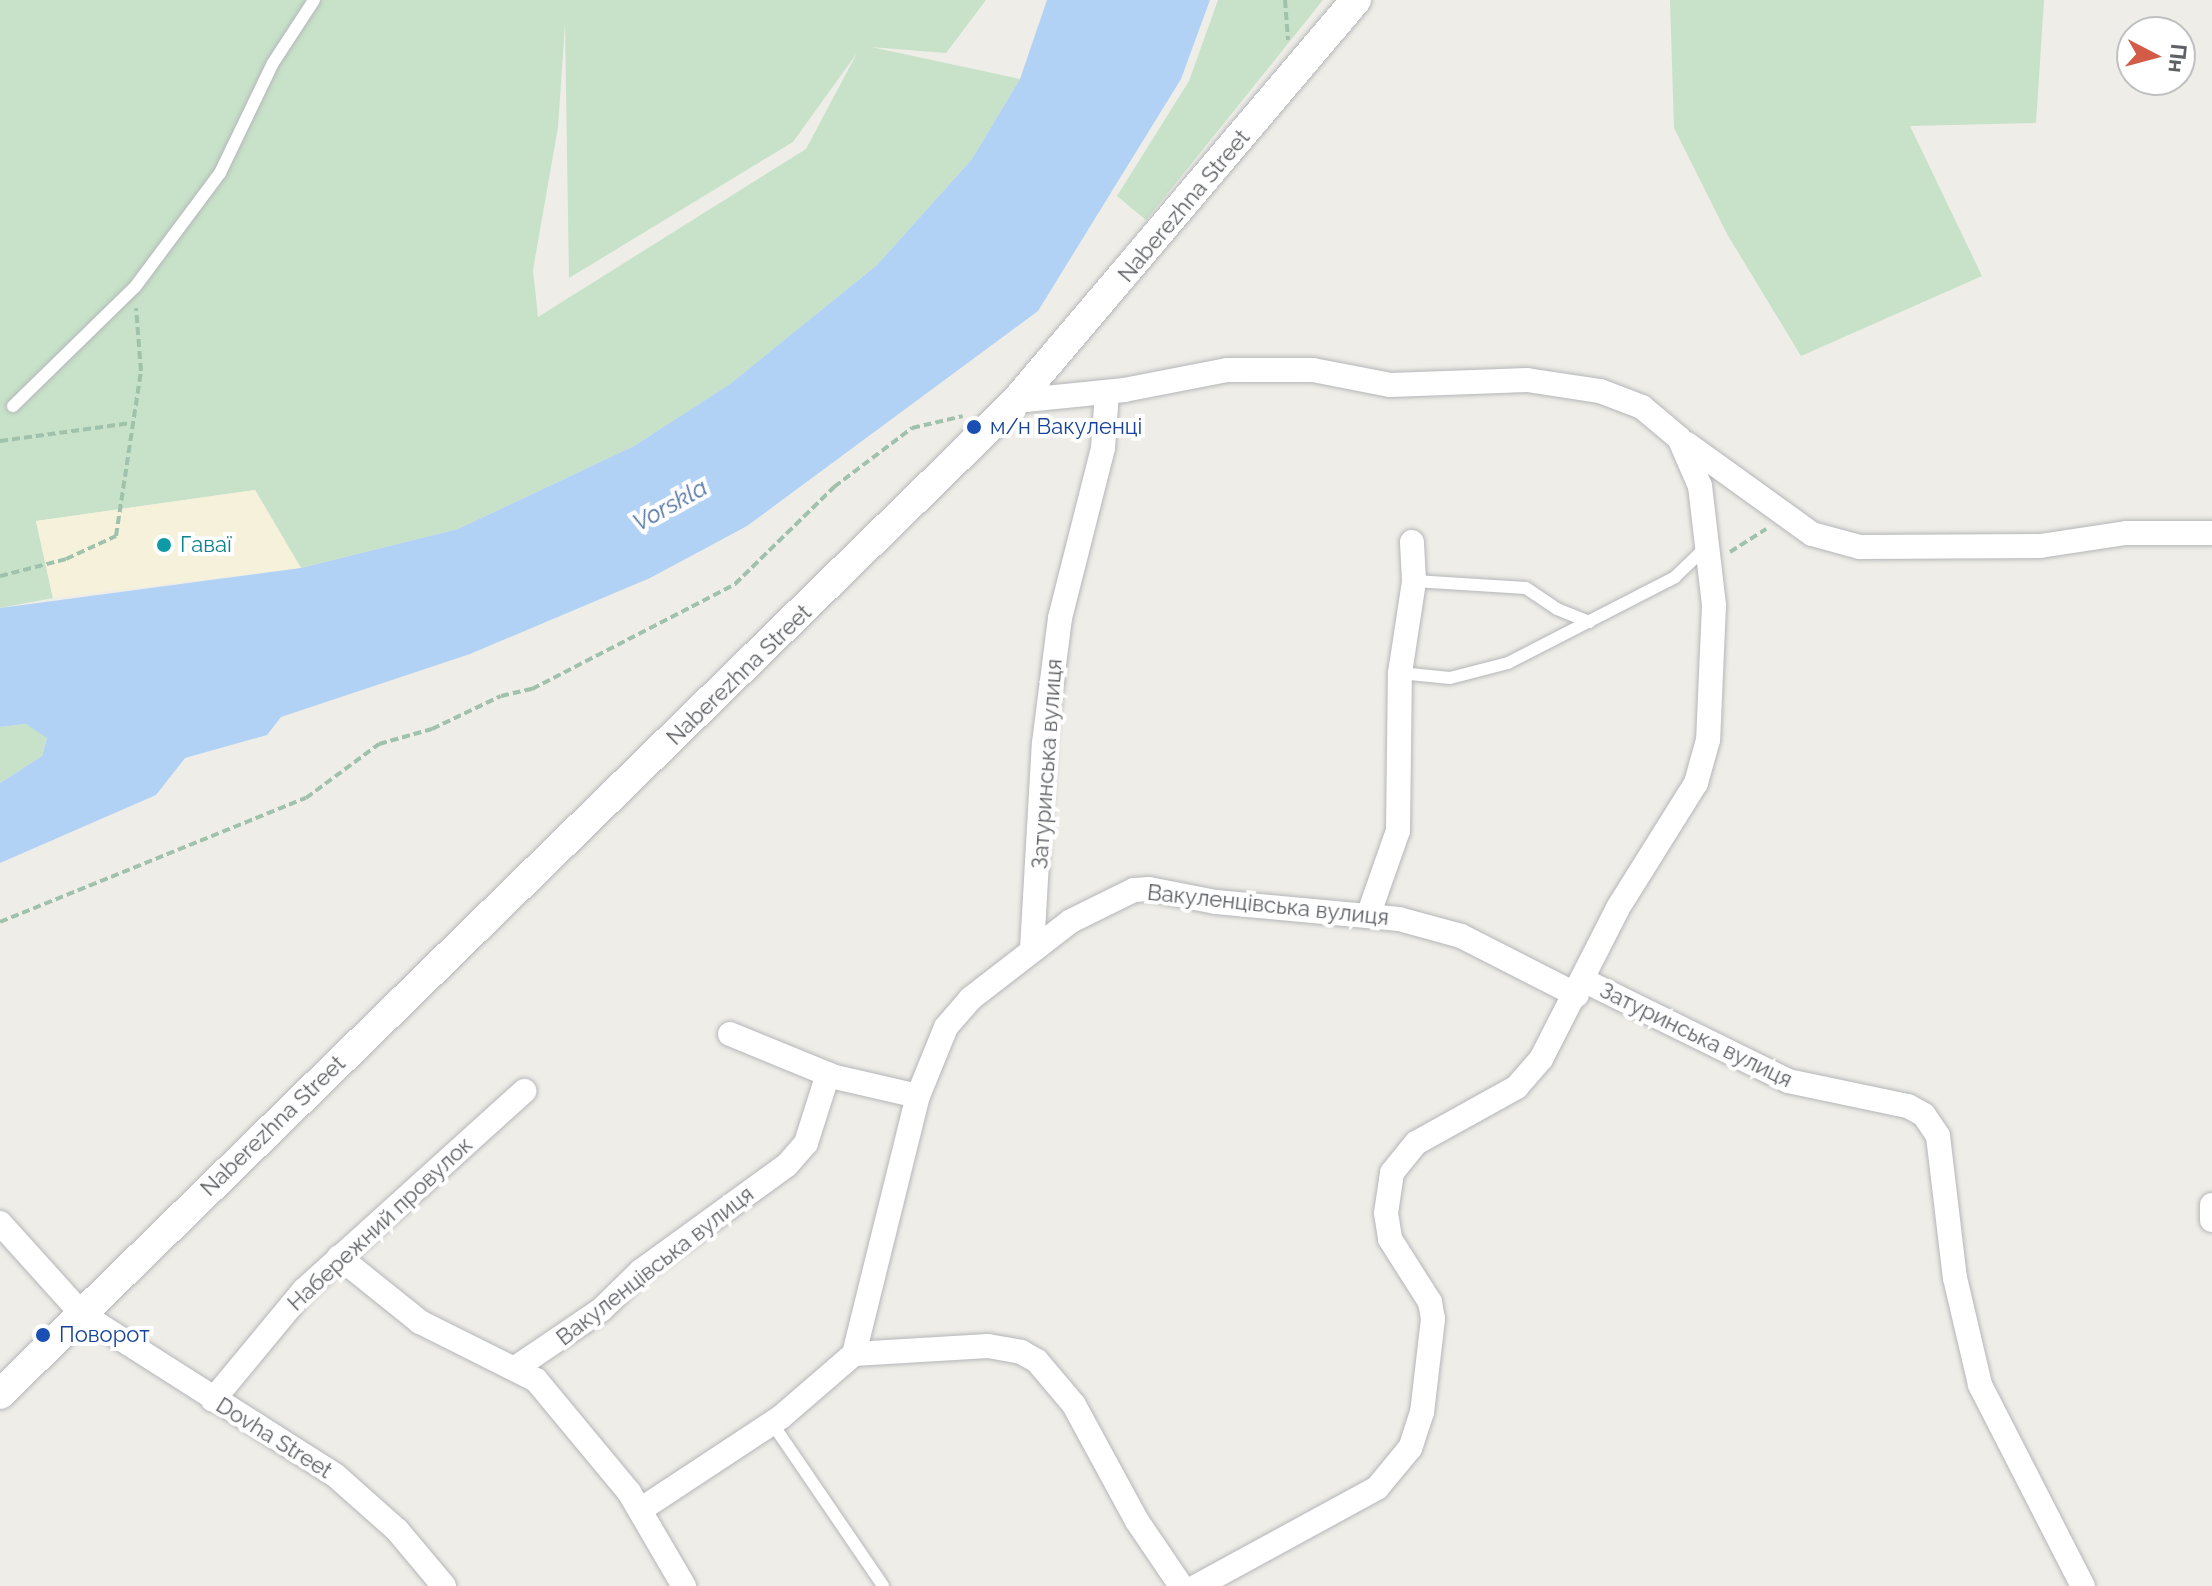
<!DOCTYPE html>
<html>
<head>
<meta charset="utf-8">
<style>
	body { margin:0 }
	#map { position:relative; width:2212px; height:1586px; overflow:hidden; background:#eeede7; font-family:Raleway,sans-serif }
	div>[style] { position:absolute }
	.green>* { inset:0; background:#c7e2c8 }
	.sand>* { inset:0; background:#f6f1da }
	.water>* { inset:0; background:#b1d2f4 }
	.path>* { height:4px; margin-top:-2px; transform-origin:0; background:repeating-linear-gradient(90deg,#a0c2ac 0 8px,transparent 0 12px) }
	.roads { filter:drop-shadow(0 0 2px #b4b6b9) drop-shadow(0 0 2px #b4b6b9) }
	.service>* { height:12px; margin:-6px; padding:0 6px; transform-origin:6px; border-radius:6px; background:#fff }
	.minor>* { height:24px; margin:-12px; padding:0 12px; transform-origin:12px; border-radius:12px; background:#fff }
	.tertiary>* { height:30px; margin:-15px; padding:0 15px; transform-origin:15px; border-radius:15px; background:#fff }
	.dots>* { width:22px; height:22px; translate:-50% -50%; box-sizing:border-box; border:4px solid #fff; border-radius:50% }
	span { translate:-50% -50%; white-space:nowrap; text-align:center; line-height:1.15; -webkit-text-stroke:8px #fff; paint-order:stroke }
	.street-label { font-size:22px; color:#5e6165 }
	.transit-label { font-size:22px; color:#164399 }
	.left { translate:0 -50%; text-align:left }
	.culture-label { font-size:22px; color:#0d838f }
	.water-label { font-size:24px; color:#4f73a5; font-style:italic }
	.north { position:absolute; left:2116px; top:16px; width:80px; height:80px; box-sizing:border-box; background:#fff; border:2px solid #bfc0c1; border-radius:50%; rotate:96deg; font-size:22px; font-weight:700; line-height:32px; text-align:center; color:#5e6165 }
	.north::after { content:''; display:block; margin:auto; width:28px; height:36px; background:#d35c48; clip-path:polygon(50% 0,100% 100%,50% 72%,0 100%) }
</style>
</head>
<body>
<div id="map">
	<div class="green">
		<div style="clip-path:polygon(evenodd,0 0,986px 0,946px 53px,871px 47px,1020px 79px,972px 159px,877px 265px,730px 384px,634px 446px,458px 529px,301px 568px,255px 490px,36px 521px,53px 598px,0 608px,0 0,565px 24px,569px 278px,793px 142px,857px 53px,806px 149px,538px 317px,533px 270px,558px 127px,565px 24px)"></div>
		<div style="clip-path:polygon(1218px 0,1323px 0,1146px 220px,1117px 196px,1189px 81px)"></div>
		<div style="clip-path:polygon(1670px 0,2044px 0,2036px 123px,1910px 126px,1982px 276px,1801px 356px,1727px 234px,1674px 128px)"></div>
		<div style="clip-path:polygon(26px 724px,47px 737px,42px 756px,0 783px,0 727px)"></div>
	</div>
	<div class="sand">
		<div style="clip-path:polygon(255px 490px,301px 568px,53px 598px,36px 521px)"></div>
	</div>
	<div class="water">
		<div style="clip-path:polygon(1047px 0,1210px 0,1181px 79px,1038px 311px,747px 526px,650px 578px,470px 654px,281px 717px,267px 735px,185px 758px,156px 795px,0 863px,0 783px,42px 756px,47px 738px,26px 724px,0 727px,0 608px,301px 568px,458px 529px,634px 446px,730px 384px,877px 265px,972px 159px,1020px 79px)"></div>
	</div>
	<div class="path">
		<div style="left:1285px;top:0;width:40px;rotate:85.7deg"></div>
		<div style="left:0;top:441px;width:132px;rotate:-7.8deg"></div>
		<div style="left:1730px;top:552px;width:43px;rotate:-32.6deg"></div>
		<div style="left:0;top:576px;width:68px;rotate:-14.4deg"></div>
		<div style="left:66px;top:559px;width:55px;rotate:-24.7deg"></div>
		<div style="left:116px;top:536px;width:167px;rotate:-81.4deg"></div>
		<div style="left:141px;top:371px;width:63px;rotate:-94.5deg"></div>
		<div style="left:0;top:922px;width:330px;rotate:-22.1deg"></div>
		<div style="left:306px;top:798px;width:91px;rotate:-36.5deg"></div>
		<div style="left:379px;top:744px;width:55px;rotate:-15.8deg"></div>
		<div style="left:432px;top:729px;width:76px;rotate:-25.6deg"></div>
		<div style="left:501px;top:696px;width:32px;rotate:-13deg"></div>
		<div style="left:532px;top:689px;width:229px;rotate:-27.3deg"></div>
		<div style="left:735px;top:584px;width:139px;rotate:-44.4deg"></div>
		<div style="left:834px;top:487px;width:98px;rotate:-37.1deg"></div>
		<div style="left:912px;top:428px;width:52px;rotate:-13.2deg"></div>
	</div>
	<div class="roads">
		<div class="service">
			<div style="left:13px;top:406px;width:170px;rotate:-44.3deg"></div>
			<div style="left:135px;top:287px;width:142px;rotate:-53.3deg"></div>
			<div style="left:220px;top:173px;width:122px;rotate:-64.3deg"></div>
			<div style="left:273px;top:63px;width:75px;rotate:-56.9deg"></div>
			<div style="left:1414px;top:581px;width:112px;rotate:3.6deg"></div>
			<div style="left:1526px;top:588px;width:37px;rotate:34deg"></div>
			<div style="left:1557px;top:609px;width:35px;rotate:22deg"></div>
			<div style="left:1400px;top:673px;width:50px;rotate:5.7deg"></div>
			<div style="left:1450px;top:678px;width:60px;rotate:-14.5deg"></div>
			<div style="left:1508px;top:663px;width:188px;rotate:-27.2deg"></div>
			<div style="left:1675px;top:577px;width:42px;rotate:-44deg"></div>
			<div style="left:772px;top:1423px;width:197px;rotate:55.7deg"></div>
		</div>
		<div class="minor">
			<div style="left:1016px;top:401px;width:109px;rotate:-5.8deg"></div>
			<div style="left:1124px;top:390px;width:105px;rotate:-11deg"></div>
			<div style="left:1227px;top:370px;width:86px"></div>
			<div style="left:1313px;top:370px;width:78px;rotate:11deg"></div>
			<div style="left:1390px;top:385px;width:137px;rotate:-2.1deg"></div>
			<div style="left:1527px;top:380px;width:74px;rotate:8.6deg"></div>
			<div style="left:1600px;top:391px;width:45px;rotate:20.9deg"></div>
			<div style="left:1642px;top:407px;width:48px;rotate:40deg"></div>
			<div style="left:1679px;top:438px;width:52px;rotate:66.4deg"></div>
			<div style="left:1700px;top:486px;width:120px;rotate:83.3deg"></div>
			<div style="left:1714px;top:605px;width:135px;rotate:92.5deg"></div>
			<div style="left:1708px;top:740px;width:45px;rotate:105.6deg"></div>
			<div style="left:1696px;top:783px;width:147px;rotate:122deg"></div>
			<div style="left:1618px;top:908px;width:169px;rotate:117deg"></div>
			<div style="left:1541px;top:1059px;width:37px;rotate:131deg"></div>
			<div style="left:1517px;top:1087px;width:115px;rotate:151deg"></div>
			<div style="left:1416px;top:1143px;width:38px;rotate:129deg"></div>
			<div style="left:1392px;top:1173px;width:40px;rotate:98.5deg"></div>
			<div style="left:1386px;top:1213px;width:26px;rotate:81deg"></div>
			<div style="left:1390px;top:1239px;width:75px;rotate:57.6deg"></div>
			<div style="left:1430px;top:1302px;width:17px;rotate:80deg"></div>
			<div style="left:1433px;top:1319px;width:94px;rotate:96.7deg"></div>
			<div style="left:1422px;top:1412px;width:38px;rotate:108deg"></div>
			<div style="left:1410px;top:1448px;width:52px;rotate:129.5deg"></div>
			<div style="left:1377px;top:1488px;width:205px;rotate:151.4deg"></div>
			<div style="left:1687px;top:444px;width:154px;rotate:35.8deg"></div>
			<div style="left:1812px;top:534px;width:50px;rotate:15.2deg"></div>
			<div style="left:1860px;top:547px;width:180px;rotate:-0.3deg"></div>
			<div style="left:2040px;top:546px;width:87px;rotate:-8.6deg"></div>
			<div style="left:2126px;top:533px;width:86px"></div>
			<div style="left:1368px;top:916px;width:90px;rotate:-70.6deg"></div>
			<div style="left:1398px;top:831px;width:158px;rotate:-89.3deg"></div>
			<div style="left:1400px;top:673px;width:93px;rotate:-81.3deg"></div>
			<div style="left:1414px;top:581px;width:39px;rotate:-93deg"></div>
			<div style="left:1032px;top:949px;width:206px;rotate:-86.7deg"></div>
			<div style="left:1044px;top:743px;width:126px;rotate:-82.7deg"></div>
			<div style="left:1060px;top:618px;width:175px;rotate:-75.8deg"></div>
			<div style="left:1103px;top:448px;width:56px;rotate:-85.9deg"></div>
			<div style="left:1585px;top:981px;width:226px;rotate:26.2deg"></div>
			<div style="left:1788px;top:1081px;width:123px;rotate:11.8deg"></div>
			<div style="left:1908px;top:1106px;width:18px;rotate:29deg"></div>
			<div style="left:1924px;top:1115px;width:25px;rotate:56deg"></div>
			<div style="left:1938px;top:1136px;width:143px;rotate:83.2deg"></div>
			<div style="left:1955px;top:1278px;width:110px;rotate:76.8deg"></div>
			<div style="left:1980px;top:1385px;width:226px;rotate:62.9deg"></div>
			<div style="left:730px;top:1034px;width:113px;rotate:22.3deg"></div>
			<div style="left:835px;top:1077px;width:85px;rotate:12.9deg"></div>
			<div style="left:2212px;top:1205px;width:15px;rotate:90deg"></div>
			<div style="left:0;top:1223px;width:122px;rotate:48deg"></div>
			<div style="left:82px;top:1314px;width:300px;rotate:32.5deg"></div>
			<div style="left:335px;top:1475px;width:83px;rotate:41.6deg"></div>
			<div style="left:397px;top:1530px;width:73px;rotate:50deg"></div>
			<div style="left:339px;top:1257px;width:104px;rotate:38.7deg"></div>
			<div style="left:420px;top:1322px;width:130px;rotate:26.6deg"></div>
			<div style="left:536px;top:1380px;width:146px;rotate:50.3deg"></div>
			<div style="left:629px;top:1492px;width:109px;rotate:59.7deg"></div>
			<div style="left:854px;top:1354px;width:134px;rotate:-3.4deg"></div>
			<div style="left:988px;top:1346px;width:34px;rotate:10deg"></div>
			<div style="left:1021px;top:1352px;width:18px;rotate:29deg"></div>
			<div style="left:1037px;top:1361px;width:57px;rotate:49.9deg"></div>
			<div style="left:1074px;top:1405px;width:132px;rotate:61.5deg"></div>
			<div style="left:1137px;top:1521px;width:78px;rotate:55.9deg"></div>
			<div style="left:517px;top:1367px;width:102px;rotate:-34.2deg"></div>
			<div style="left:601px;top:1310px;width:56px;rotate:-44.3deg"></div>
			<div style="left:641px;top:1271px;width:180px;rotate:-36deg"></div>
			<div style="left:787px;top:1165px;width:29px;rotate:-49deg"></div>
			<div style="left:806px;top:1143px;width:72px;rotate:-72.3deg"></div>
			<div style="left:213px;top:1400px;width:143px;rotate:-50.4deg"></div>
			<div style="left:304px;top:1290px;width:297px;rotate:-42.1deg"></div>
			<div style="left:640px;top:1510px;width:169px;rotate:-33.4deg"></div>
			<div style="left:781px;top:1417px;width:96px;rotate:-40.8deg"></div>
			<div style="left:854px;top:1354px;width:266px;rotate:-76.1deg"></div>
			<div style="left:918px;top:1096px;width:74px;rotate:-67.9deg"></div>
			<div style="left:946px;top:1027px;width:37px;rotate:-49deg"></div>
			<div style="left:970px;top:999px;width:128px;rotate:-37.7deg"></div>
			<div style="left:1071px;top:921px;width:70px;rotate:-26.2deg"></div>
			<div style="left:1134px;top:890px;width:15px;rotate:-4deg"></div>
			<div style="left:1149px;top:889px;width:68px;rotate:11deg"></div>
			<div style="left:1216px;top:902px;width:184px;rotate:5.3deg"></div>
			<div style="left:1399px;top:919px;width:64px;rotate:15.3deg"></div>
			<div style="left:1461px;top:936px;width:130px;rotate:27deg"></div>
		</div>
		<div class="tertiary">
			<div style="left:0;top:1394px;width:1421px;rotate:-44.34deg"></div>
			<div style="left:1016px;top:401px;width:526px;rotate:-49.71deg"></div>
		</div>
	</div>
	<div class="dots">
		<div style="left:974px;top:427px;background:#1a4fb4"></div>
		<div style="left:164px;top:545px;background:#0f9aa8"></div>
		<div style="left:43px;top:1335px;background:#1a4fb4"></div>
	</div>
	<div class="street-label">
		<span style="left:1184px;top:206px;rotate:-50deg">Naberezhna Street</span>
		<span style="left:739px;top:675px;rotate:-44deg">Naberezhna Street</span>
		<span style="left:1047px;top:764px;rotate:-86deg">Затуринська вулиця</span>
		<span style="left:1268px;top:905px;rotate:6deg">Вакуленцівська вулиця</span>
		<span style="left:1696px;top:1035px;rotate:26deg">Затуринська вулиця</span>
		<span style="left:273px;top:1126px;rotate:-44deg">Naberezhna Street</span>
		<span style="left:380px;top:1224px;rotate:-43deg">Набережний провулок</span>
		<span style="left:655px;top:1266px;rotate:-38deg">Вакуленцівська вулиця</span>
		<span style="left:274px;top:1438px;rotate:32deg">Dovha Street</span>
	</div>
	<div class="transit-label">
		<span class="left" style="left:990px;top:427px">м/н Вакуленці</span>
		<span class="left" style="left:59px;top:1335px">Поворот</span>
	</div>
	<div class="culture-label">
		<span class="left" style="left:180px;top:545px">Гаваї</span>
	</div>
	<div class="water-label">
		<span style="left:670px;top:505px;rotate:-29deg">Vorskla</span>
	</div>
	<div class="north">Пн</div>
</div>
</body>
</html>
